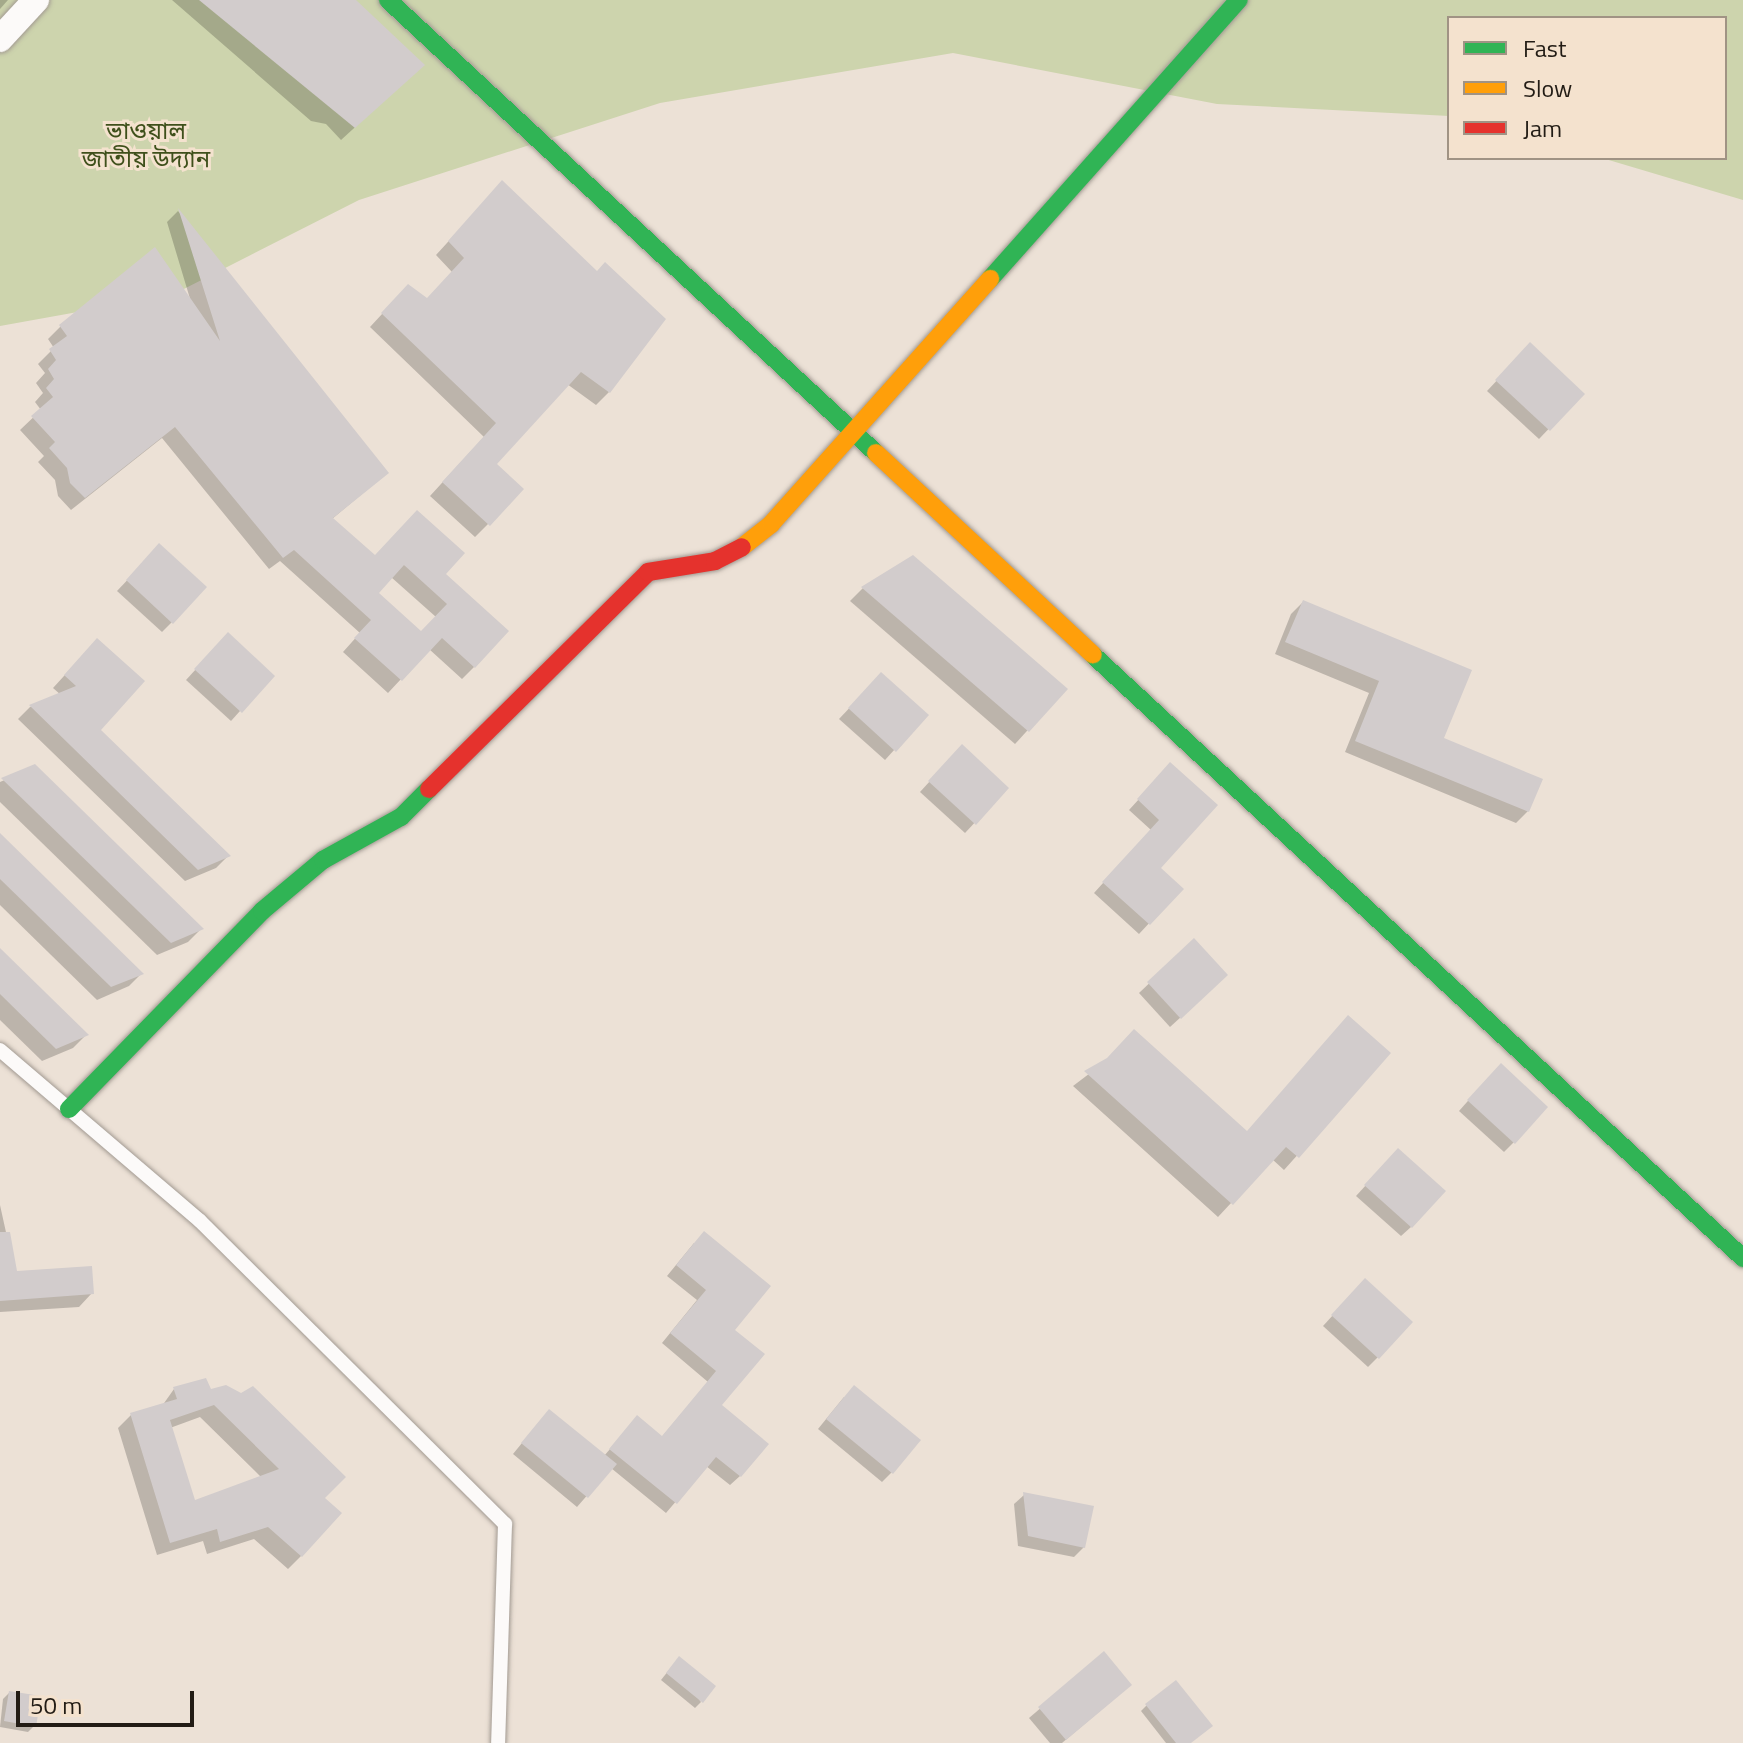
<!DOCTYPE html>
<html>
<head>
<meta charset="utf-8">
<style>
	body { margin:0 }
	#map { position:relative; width:1743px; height:1743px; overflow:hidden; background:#ece1d6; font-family:"Titillium Web","Noto Sans Bengali",sans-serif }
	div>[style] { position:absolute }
	.green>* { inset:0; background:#cdd4ad }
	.shadow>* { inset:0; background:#0003 }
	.building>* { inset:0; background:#d2cccc }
	.roads { filter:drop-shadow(0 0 2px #a29a92) drop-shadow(0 0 2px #a29a92) }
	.lane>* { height:14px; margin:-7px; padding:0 7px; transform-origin:7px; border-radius:7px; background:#fcfaf9 }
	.street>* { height:26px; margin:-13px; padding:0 13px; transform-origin:13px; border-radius:13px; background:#fcfaf9 }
	.fast>* { height:18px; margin:-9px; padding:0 9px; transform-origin:9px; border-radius:9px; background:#30b455 }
	.slow>* { height:18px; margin:-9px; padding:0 9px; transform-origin:9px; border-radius:9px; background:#ff9f0a }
	.jam>* { height:18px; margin:-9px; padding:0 9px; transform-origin:9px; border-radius:9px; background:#e5322d }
	span { translate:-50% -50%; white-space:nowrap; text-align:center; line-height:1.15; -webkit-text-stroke:6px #f4e2ce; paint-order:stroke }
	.park-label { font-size:24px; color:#3f501b }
	.legend { position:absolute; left:1447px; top:16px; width:280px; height:144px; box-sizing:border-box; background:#f4e2ce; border:2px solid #a09384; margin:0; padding:10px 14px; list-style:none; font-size:24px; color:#221c15 }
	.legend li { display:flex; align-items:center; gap:16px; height:40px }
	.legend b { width:40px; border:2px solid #a09384 }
	.scale { position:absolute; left:16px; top:1691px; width:178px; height:36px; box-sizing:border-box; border:4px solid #221c15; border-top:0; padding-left:10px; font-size:24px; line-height:28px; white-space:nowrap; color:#221c15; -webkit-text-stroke:6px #f4e2ce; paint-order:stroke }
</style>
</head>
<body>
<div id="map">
	<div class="green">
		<div style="clip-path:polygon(0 0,1743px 0,1743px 200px,1602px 158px,1725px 158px,1725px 18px,1449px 18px,1449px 116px,1217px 104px,953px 53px,660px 103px,359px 200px,172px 295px,0 326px)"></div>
	</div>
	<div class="shadow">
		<div style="clip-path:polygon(0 0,8px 0,0 9px)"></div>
		<div style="clip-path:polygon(172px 0,353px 0,409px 78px,341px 140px,326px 124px,311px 121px)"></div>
		<div style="clip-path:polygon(490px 196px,609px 392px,596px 405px,567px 384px,494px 465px,488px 524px,475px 537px,430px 496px,484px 437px,370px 327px,395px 300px,427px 300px,452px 272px,436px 255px)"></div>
		<div style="clip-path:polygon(evenodd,178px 211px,387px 473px,332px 519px,374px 558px,443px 574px,474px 667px,462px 679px,429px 649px,388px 693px,343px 652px,360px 633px,280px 561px,269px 569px,162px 438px,71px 510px,58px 496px,55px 480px,38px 462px,44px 456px,20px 430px,41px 410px,35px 402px,43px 393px,36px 383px,45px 373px,38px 364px,54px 348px,48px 339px,61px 326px,191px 302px,167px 222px,178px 211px,391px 577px,436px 617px,421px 634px,376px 593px,391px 577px)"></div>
		<div style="clip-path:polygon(1530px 345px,1582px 394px,1539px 439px,1487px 391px)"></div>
		<div style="clip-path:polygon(150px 556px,172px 622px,162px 632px,117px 591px)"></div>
		<div style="clip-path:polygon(863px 588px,1065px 689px,1015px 744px,850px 601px)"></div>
		<div style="clip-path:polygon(1303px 602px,1441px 739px,1528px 811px,1516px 823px,1345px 752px,1369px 693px,1275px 654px,1291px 614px)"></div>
		<div style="clip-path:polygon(218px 645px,240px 711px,231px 721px,186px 680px)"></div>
		<div style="clip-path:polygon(85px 653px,98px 730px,228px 856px,216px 868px,185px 881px,18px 719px,30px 707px,61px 695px,53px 688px)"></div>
		<div style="clip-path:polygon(872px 684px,926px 715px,885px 760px,839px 719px)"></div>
		<div style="clip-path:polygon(952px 757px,1007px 788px,965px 833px,920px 792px)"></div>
		<div style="clip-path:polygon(35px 767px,201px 929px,188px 942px,157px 955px,0 802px,0 782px)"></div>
		<div style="clip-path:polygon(1161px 775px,1158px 868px,1181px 889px,1139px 934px,1094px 893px,1151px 830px,1129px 810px)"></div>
		<div style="clip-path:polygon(0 835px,141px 974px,129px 986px,97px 1000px,0 905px)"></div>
		<div style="clip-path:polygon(1194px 941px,1216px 985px,1170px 1027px,1139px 993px)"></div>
		<div style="clip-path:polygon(0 951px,86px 1035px,73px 1048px,42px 1061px,0 1020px)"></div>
		<div style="clip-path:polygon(1389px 1053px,1284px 1170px,1272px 1159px,1218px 1217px,1073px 1086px,1106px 1061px,1246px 1133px)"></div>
		<div style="clip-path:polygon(1491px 1075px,1514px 1142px,1504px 1152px,1459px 1111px)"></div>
		<div style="clip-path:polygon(1389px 1160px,1411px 1227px,1401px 1236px,1356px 1196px)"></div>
		<div style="clip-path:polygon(0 1205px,15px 1273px,92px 1293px,79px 1307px,0 1312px)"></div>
		<div style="clip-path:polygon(694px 1243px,732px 1330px,720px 1406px,740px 1476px,730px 1485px,706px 1466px,666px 1513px,611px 1468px,577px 1507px,513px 1454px,540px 1421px,604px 1456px,628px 1428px,661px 1438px,708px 1382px,662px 1343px,697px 1300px,667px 1276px)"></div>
		<div style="clip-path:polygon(1355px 1291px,1378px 1357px,1368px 1367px,1323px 1326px)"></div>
		<div style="clip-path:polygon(evenodd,174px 1389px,210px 1391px,322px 1498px,301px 1556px,288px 1569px,254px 1539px,207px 1554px,203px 1541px,157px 1555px,118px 1428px,131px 1415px,162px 1406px,174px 1389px,200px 1417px,261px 1477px,193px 1502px,170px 1428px,200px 1417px)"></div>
		<div style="clip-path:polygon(844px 1397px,892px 1472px,882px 1482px,818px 1429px)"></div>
		<div style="clip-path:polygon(1024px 1495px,1084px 1547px,1074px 1557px,1018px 1546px,1014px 1504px)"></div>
		<div style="clip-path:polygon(1104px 1654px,1120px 1694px,1062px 1743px,1050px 1743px,1029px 1718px)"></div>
		<div style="clip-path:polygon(673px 1665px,701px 1702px,695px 1708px,661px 1680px)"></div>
		<div style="clip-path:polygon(9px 1693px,34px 1726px,28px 1732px,0 1727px,3px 1699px)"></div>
		<div style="clip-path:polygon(1147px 1705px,1190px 1743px,1166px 1743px,1141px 1711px)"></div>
	</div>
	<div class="building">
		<div style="clip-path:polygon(199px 0,356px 0,425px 65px,355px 128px)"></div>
		<div style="clip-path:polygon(502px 180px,597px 271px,605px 262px,666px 319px,610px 393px,581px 372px,497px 464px,524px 489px,490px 526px,442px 482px,496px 423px,381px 313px,408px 284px,427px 298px,464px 258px,448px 241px)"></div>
		<div style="clip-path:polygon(evenodd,178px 208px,389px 473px,333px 518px,375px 555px,417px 510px,465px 553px,446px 574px,509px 631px,475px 668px,442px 638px,402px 681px,354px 638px,371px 620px,294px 550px,283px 558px,175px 427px,85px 498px,70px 483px,67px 468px,49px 448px,55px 442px,31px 416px,53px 397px,46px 388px,54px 379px,48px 369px,56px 360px,49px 349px,67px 336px,59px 325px,155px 247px,220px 341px,178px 208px,404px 565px,447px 604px,421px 631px,379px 593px,404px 565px)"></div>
		<div style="clip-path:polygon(1530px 342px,1585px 394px,1550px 431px,1495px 380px)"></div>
		<div style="clip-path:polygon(159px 543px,207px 587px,173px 624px,126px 580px)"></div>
		<div style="clip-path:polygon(913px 555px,1068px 689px,1029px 732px,861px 587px)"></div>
		<div style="clip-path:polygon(1303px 600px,1472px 670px,1444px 738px,1543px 779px,1529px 812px,1355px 741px,1379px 681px,1285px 642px)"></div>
		<div style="clip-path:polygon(228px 632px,275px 676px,242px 713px,194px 669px)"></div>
		<div style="clip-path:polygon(97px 638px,145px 681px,101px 730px,231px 856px,198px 870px,29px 705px,76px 686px,64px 675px)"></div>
		<div style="clip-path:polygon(881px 672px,929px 715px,896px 752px,848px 708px)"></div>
		<div style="clip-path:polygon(962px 744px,1009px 788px,976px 825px,928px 781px)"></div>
		<div style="clip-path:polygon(1170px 762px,1218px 805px,1161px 868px,1184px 889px,1150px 925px,1102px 882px,1159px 820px,1137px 799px)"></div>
		<div style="clip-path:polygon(35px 764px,204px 929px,171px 943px,1px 778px)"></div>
		<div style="clip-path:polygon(0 833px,144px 974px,111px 987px,0 879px)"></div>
		<div style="clip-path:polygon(1194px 938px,1228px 975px,1181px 1019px,1147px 982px)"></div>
		<div style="clip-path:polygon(0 948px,89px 1035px,56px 1049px,0 994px)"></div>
		<div style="clip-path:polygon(1348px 1015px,1391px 1053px,1299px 1158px,1286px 1147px,1233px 1205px,1084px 1071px,1107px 1058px,1134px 1029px,1247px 1131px)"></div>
		<div style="clip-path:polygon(1501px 1063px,1548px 1107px,1515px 1144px,1467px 1100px)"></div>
		<div style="clip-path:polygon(1398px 1148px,1446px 1191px,1412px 1228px,1364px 1185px)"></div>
		<div style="clip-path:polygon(704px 1231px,771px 1286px,735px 1330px,765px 1354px,722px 1405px,769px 1444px,741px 1477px,716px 1457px,677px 1504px,609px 1449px,637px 1415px,662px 1436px,716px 1371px,670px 1333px,706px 1290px,676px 1265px)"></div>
		<div style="clip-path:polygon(0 1232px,10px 1232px,17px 1271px,92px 1266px,94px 1294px,0 1301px)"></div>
		<div style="clip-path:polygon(1365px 1278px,1413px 1322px,1379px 1359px,1331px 1315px)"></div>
		<div style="clip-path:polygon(evenodd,206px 1378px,211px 1389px,226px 1385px,241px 1393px,253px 1386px,346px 1477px,325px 1498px,342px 1513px,302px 1557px,268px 1527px,220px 1542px,217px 1529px,170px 1543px,130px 1413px,177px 1399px,173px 1387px,206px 1378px,214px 1405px,279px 1469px,195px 1500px,170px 1420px,214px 1405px)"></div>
		<div style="clip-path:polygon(854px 1385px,921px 1440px,893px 1474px,826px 1419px)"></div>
		<div style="clip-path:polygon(549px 1409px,617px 1464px,588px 1498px,521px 1443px)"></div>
		<div style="clip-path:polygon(1023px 1492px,1094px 1506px,1085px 1548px,1028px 1536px)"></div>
		<div style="clip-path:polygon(1104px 1651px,1132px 1685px,1066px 1740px,1038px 1707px)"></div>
		<div style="clip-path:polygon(679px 1656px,716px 1686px,703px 1703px,666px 1673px)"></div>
		<div style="clip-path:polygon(1176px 1680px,1213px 1726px,1191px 1743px,1176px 1743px,1145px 1704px)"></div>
		<div style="clip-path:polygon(9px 1691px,41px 1696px,36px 1727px,4px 1721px)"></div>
	</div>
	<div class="roads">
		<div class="lane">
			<div style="left:0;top:1050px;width:263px;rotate:40.5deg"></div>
			<div style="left:200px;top:1221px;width:430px;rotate:44.8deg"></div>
			<div style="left:505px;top:1524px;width:219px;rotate:91.8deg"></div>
		</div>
		<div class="street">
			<div style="left:0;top:39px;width:53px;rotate:-47.3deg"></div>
		</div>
		<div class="fast">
			<div style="left:388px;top:0;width:666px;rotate:42.87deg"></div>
			<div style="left:990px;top:279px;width:374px;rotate:-48.3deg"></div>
			<div style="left:1093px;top:655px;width:887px;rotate:42.85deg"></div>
			<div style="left:69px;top:1109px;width:277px;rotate:-45.7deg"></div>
			<div style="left:262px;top:911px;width:80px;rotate:-39.9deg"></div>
			<div style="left:323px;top:860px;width:89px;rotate:-28.9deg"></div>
			<div style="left:401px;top:817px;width:40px;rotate:-45deg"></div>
		</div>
		<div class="slow">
			<div style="left:876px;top:453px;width:296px;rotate:42.9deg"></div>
			<div style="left:742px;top:547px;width:37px;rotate:-38deg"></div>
			<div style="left:771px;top:524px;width:329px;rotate:-48.2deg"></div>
		</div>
		<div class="jam">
			<div style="left:429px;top:789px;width:308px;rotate:-44.7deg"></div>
			<div style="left:648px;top:572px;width:68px;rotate:-9.3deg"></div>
			<div style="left:715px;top:561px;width:30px;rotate:-27deg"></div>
		</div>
	</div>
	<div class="park-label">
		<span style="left:146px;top:145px">ভাওয়াল<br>জাতীয় উদ্যান</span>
	</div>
	<ul class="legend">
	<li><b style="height:10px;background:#30b455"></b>Fast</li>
	<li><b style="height:10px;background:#ff9f0a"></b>Slow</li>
	<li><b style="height:10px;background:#e5322d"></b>Jam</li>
	</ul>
	<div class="scale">50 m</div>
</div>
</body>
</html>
